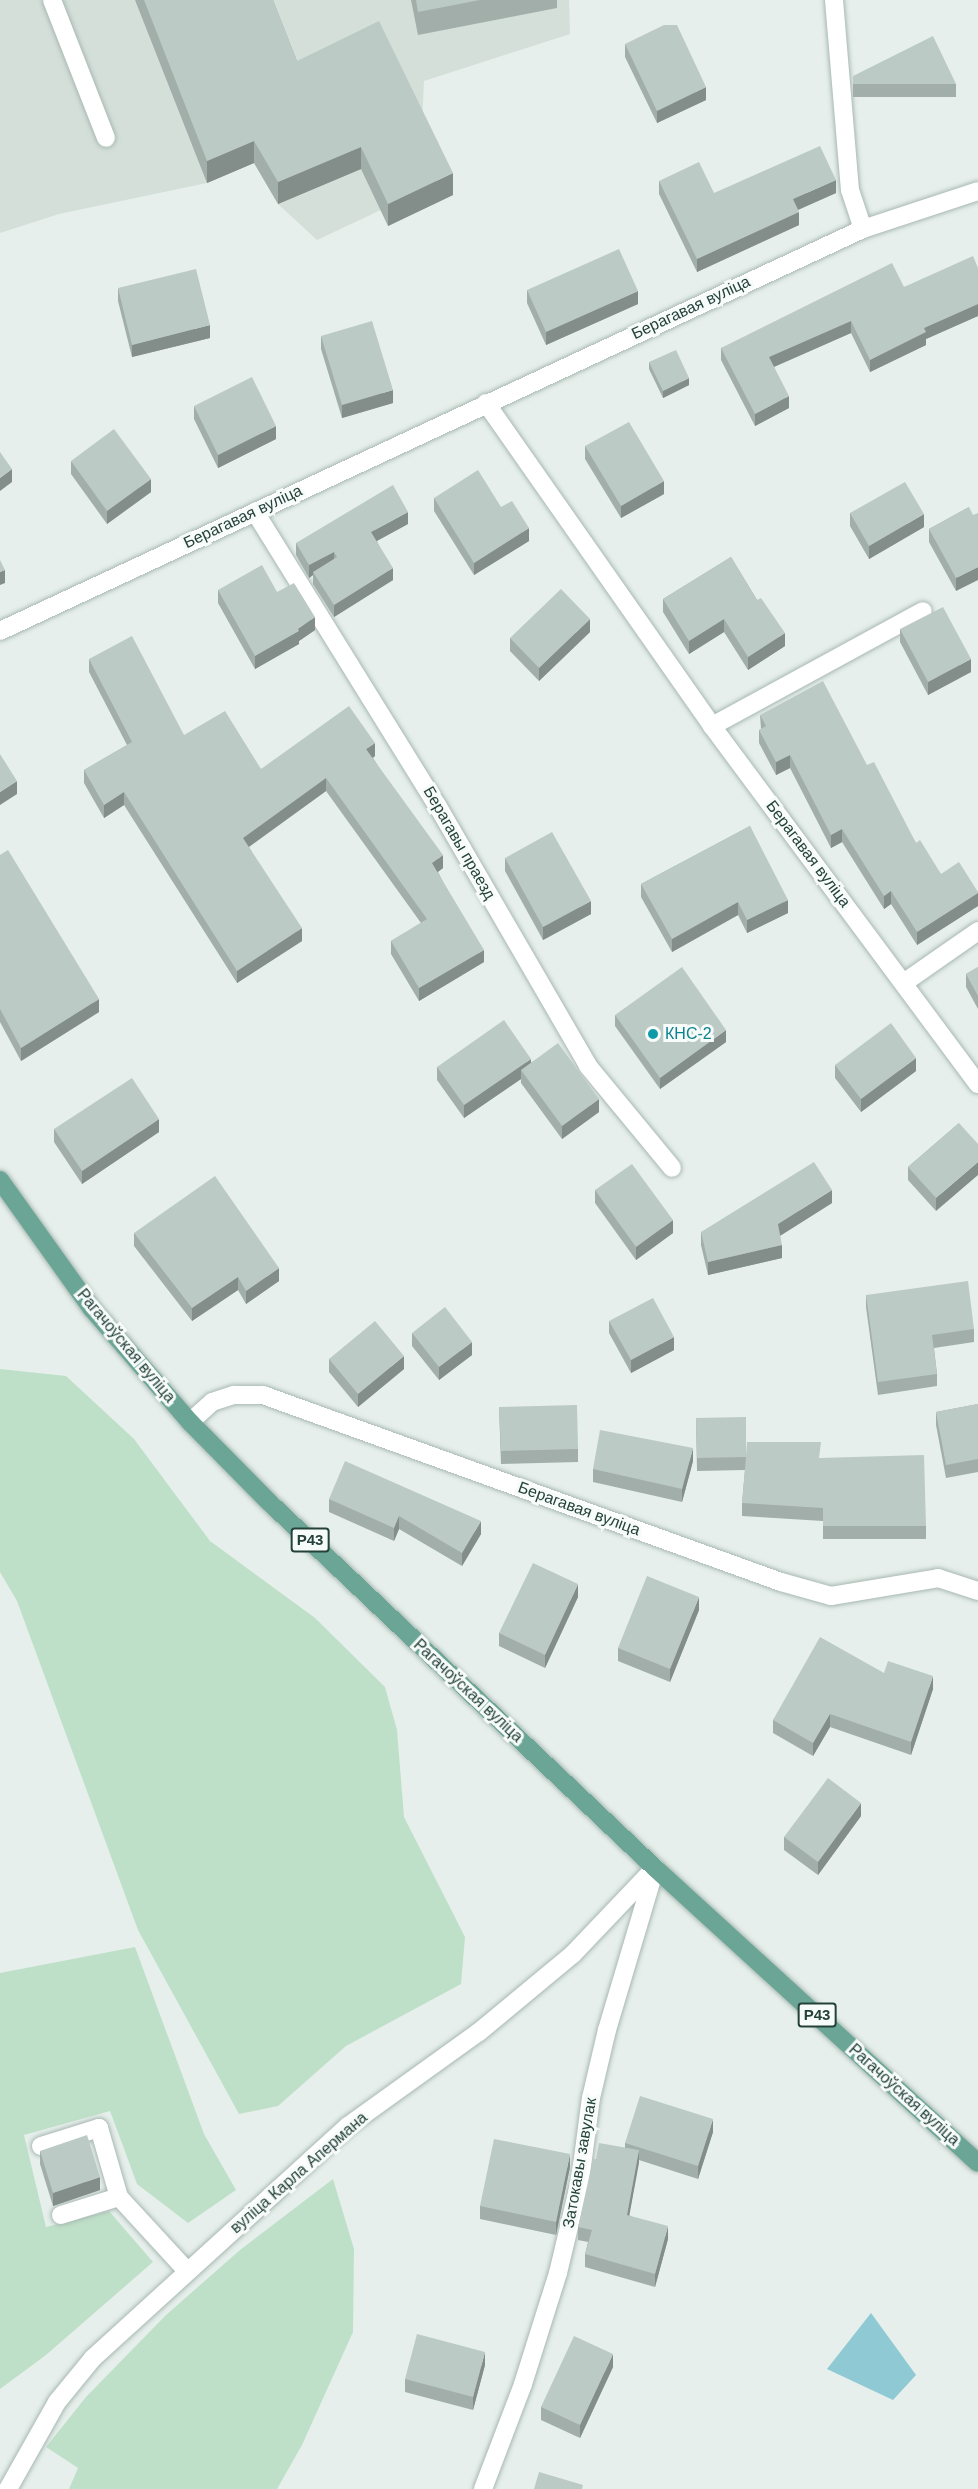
<!DOCTYPE html>
<html>
<head>
<meta charset="utf-8">
<style>
	body { margin:0 }
	#map { position:relative; width:978px; height:2489px; overflow:hidden; background:#e6efeb; font-family:Arial,sans-serif }
	div>[style] { position:absolute }
	.built>* { inset:0; background:#d4dfda }
	.green>* { inset:0; background:#bfe0c8 }
	.water>* { inset:0; background:#8ec9d4 }
	.roads { filter:drop-shadow(0 0 2px #a8b8b2) drop-shadow(0 0 2px #a8b8b2) }
	.minor>* { height:18px; margin:-9px; padding:0 9px; transform-origin:9px; border-radius:9px; background:#fff }
	.major>* { height:18px; margin:-9px; padding:0 9px; transform-origin:9px; border-radius:9px; background:#6aa596 }
	.wall>* { inset:0; background:#a1aea9 }
	.shaded-wall>* { inset:0; background:#838d89 }
	.building>* { inset:0; background:#bbcac4 }
	.dots>* { width:16px; height:16px; translate:-50% -50%; box-sizing:border-box; border:3px solid #f7fbf9; border-radius:50% }
	span { translate:-50% -50%; white-space:nowrap; text-align:center; line-height:1.15; -webkit-text-stroke:6px #f7fbf9; paint-order:stroke }
	.shield-label span { padding:2px 4px; background:#f7fbf9; border:2px solid; border-radius:4px; -webkit-text-stroke-width:0 }
	.shield-label { font-size:15px; color:#24423a; font-weight:700 }
	.street-label { font-size:16px; color:#24423a }
	.culture-label { font-size:16px; color:#0d838f }
	.left { translate:0 -50%; text-align:left }
</style>
</head>
<body>
<div id="map">
	<div class="built">
		<div style="clip-path:polygon(0 0,569px 0,570px 34px,424px 81px,419px 192px,317px 240px,278px 204px,254px 163px,207px 183px,59px 214px,0 233px)"></div>
	</div>
	<div class="green">
		<div style="clip-path:polygon(0 1369px,66px 1376px,134px 1439px,210px 1541px,315px 1618px,385px 1687px,397px 1730px,404px 1817px,465px 1937px,461px 1984px,346px 2046px,278px 2106px,239px 2114px,138px 1930px,17px 1601px,0 1572px)"></div>
		<div style="clip-path:polygon(135px 1947px,204px 2134px,236px 2190px,188px 2223px,137px 2184px,110px 2111px,24px 2135px,46px 2227px,109px 2211px,153px 2262px,46px 2355px,0 2389px,0 1973px)"></div>
		<div style="clip-path:polygon(333px 2179px,354px 2249px,353px 2332px,302px 2445px,277px 2489px,69px 2489px,78px 2468px,46px 2447px,86px 2397px,166px 2315px,240px 2250px)"></div>
	</div>
	<div class="water">
		<div style="clip-path:polygon(871px 2313px,916px 2375px,893px 2400px,827px 2369px)"></div>
	</div>
	<div class="roads">
		<div class="minor">
			<div style="left:52px;top:0;width:148px;rotate:68.6deg"></div>
			<div style="left:834px;top:0;width:191px;rotate:85.2deg"></div>
			<div style="left:850px;top:190px;width:41px;rotate:71.6deg"></div>
			<div style="left:486px;top:403px;width:394px;rotate:55deg"></div>
			<div style="left:712px;top:726px;width:446px;rotate:53.4deg"></div>
			<div style="left:255px;top:512px;width:345px;rotate:58.2deg"></div>
			<div style="left:437px;top:805px;width:302px;rotate:59.9deg"></div>
			<div style="left:588px;top:1066px;width:132px;rotate:50.5deg"></div>
			<div style="left:0;top:631px;width:952px;rotate:-24.98deg"></div>
			<div style="left:863px;top:229px;width:121px;rotate:-18.3deg"></div>
			<div style="left:712px;top:726px;width:240px;rotate:-28.6deg"></div>
			<div style="left:905px;top:982px;width:89px;rotate:-34.9deg"></div>
			<div style="left:190px;top:1422px;width:30px;rotate:-42deg"></div>
			<div style="left:212px;top:1402px;width:23px;rotate:-18deg"></div>
			<div style="left:234px;top:1395px;width:29px"></div>
			<div style="left:263px;top:1395px;width:551px;rotate:19.85deg"></div>
			<div style="left:781px;top:1582px;width:52px;rotate:15.6deg"></div>
			<div style="left:831px;top:1596px;width:109px;rotate:-9.5deg"></div>
			<div style="left:938px;top:1578px;width:42px;rotate:18deg"></div>
			<div style="left:41px;top:2146px;width:61px;rotate:-17.2deg"></div>
			<div style="left:99px;top:2128px;width:72px;rotate:73.8deg"></div>
			<div style="left:119px;top:2197px;width:100px;rotate:47.4deg"></div>
			<div style="left:61px;top:2215px;width:61px;rotate:-17.2deg"></div>
			<div style="left:8px;top:2489px;width:100px;rotate:-60.6deg"></div>
			<div style="left:57px;top:2402px;width:57px;rotate:-50.7deg"></div>
			<div style="left:93px;top:2358px;width:345px;rotate:-42.3deg"></div>
			<div style="left:348px;top:2126px;width:161px;rotate:-35.7deg"></div>
			<div style="left:479px;top:2032px;width:122px;rotate:-39.7deg"></div>
			<div style="left:573px;top:1954px;width:119px;rotate:-46.4deg"></div>
			<div style="left:483px;top:2489px;width:112px;rotate:-69.1deg"></div>
			<div style="left:523px;top:2384px;width:116px;rotate:-72.5deg"></div>
			<div style="left:558px;top:2273px;width:95px;rotate:-76.6deg"></div>
			<div style="left:580px;top:2181px;width:84px;rotate:-82.5deg"></div>
			<div style="left:591px;top:2098px;width:70px;rotate:-76.8deg"></div>
			<div style="left:607px;top:2030px;width:165px;rotate:-73.4deg"></div>
		</div>
		<div class="major">
			<div style="left:0;top:1180px;width:158px;rotate:54.5deg"></div>
			<div style="left:92px;top:1309px;width:150px;rotate:49.1deg"></div>
			<div style="left:190px;top:1422px;width:112px;rotate:45.4deg"></div>
			<div style="left:269px;top:1502px;width:532px;rotate:43.48deg"></div>
			<div style="left:655px;top:1868px;width:437px;rotate:42.4deg"></div>
		</div>
	</div>
	<div class="wall">
		<div style="clip-path:polygon(135px 0,273px 0,297px 61px,453px 195px,388px 226px,361px 169px,278px 204px,254px 163px,207px 183px)"></div>
		<div style="clip-path:polygon(411px 0,557px 0,557px 8px,418px 35px)"></div>
		<div style="clip-path:polygon(625px 44px,706px 100px,657px 123px,625px 57px)"></div>
		<div style="clip-path:polygon(853px 76px,956px 84px,956px 97px,853px 97px)"></div>
		<div style="clip-path:polygon(659px 181px,714px 193px,836px 193px,798px 210px,799px 225px,697px 272px,659px 194px)"></div>
		<div style="clip-path:polygon(978px 268px,978px 316px,926px 339px,926px 345px,870px 372px,851px 333px,774px 367px,789px 408px,755px 426px,721px 360px,721px 348px,904px 287px)"></div>
		<div style="clip-path:polygon(118px 288px,210px 338px,132px 357px,118px 301px)"></div>
		<div style="clip-path:polygon(527px 290px,638px 304px,546px 345px,527px 303px)"></div>
		<div style="clip-path:polygon(321px 336px,393px 403px,342px 418px,321px 349px)"></div>
		<div style="clip-path:polygon(649px 362px,689px 385px,663px 398px,649px 369px)"></div>
		<div style="clip-path:polygon(194px 406px,276px 439px,218px 468px,194px 419px)"></div>
		<div style="clip-path:polygon(585px 446px,664px 494px,621px 518px,585px 459px)"></div>
		<div style="clip-path:polygon(71px 461px,151px 492px,107px 524px,71px 474px)"></div>
		<div style="clip-path:polygon(434px 498px,501px 507px,529px 541px,474px 575px,434px 511px)"></div>
		<div style="clip-path:polygon(969px 507px,956px 591px,929px 542px,929px 529px)"></div>
		<div style="clip-path:polygon(850px 513px,924px 527px,869px 559px,850px 526px)"></div>
		<div style="clip-path:polygon(408px 524px,377px 541px,393px 580px,334px 617px,313px 584px,313px 575px,309px 578px,296px 555px,296px 543px)"></div>
		<div style="clip-path:polygon(731px 557px,785px 646px,748px 670px,724px 632px,689px 654px,663px 612px,663px 599px)"></div>
		<div style="clip-path:polygon(218px 590px,277px 592px,315px 630px,299px 641px,299px 644px,255px 669px,218px 603px)"></div>
		<div style="clip-path:polygon(900px 629px,971px 672px,928px 695px,900px 642px)"></div>
		<div style="clip-path:polygon(590px 632px,539px 681px,510px 651px,510px 638px)"></div>
		<div style="clip-path:polygon(89px 659px,184px 735px,261px 769px,375px 756px,373px 758px,443px 868px,438px 872px,484px 962px,419px 1001px,391px 954px,391px 941px,421px 923px,326px 791px,249px 847px,302px 941px,237px 983px,124px 805px,104px 818px,84px 783px,84px 770px,127px 745px,89px 672px)"></div>
		<div style="clip-path:polygon(760px 715px,867px 765px,916px 843px,941px 874px,978px 892px,978px 906px,917px 945px,891px 904px,884px 909px,842px 842px,831px 848px,790px 768px,776px 775px,759px 743px,759px 730px,761px 729px)"></div>
		<div style="clip-path:polygon(750px 826px,788px 913px,747px 933px,738px 915px,672px 952px,641px 897px,641px 884px)"></div>
		<div style="clip-path:polygon(0 855px,99px 1012px,21px 1061px,0 1022px)"></div>
		<div style="clip-path:polygon(505px 858px,591px 914px,543px 940px,505px 871px)"></div>
		<div style="clip-path:polygon(978px 967px,978px 1009px,966px 987px,966px 974px)"></div>
		<div style="clip-path:polygon(615px 1015px,726px 1042px,660px 1089px,615px 1026px)"></div>
		<div style="clip-path:polygon(531px 1062px,599px 1112px,562px 1139px,521px 1083px,521px 1079px,464px 1118px,437px 1080px,437px 1067px)"></div>
		<div style="clip-path:polygon(835px 1065px,916px 1071px,861px 1112px,835px 1078px)"></div>
		<div style="clip-path:polygon(959px 1123px,936px 1211px,908px 1180px,908px 1167px)"></div>
		<div style="clip-path:polygon(54px 1129px,159px 1132px,82px 1184px,54px 1142px)"></div>
		<div style="clip-path:polygon(595px 1190px,673px 1233px,636px 1260px,595px 1203px)"></div>
		<div style="clip-path:polygon(832px 1203px,780px 1236px,782px 1258px,708px 1275px,701px 1245px,701px 1232px)"></div>
		<div style="clip-path:polygon(134px 1233px,279px 1281px,246px 1304px,238px 1290px,192px 1321px,134px 1246px)"></div>
		<div style="clip-path:polygon(866px 1295px,974px 1329px,974px 1342px,934px 1348px,937px 1374px,937px 1386px,878px 1395px,866px 1307px)"></div>
		<div style="clip-path:polygon(609px 1321px,674px 1350px,631px 1373px,609px 1333px)"></div>
		<div style="clip-path:polygon(412px 1333px,472px 1355px,439px 1380px,412px 1346px)"></div>
		<div style="clip-path:polygon(329px 1359px,404px 1369px,358px 1407px,329px 1372px)"></div>
		<div style="clip-path:polygon(978px 1404px,978px 1472px,946px 1478px,936px 1425px,936px 1412px)"></div>
		<div style="clip-path:polygon(499px 1407px,578px 1449px,578px 1462px,501px 1464px)"></div>
		<div style="clip-path:polygon(696px 1418px,746px 1455px,820px 1458px,926px 1526px,926px 1539px,823px 1539px,823px 1521px,742px 1516px,742px 1503px,745px 1470px,697px 1471px)"></div>
		<div style="clip-path:polygon(693px 1461px,682px 1502px,593px 1482px,593px 1469px)"></div>
		<div style="clip-path:polygon(329px 1499px,481px 1534px,462px 1566px,399px 1529px,394px 1541px,329px 1512px)"></div>
		<div style="clip-path:polygon(578px 1597px,545px 1668px,499px 1646px,499px 1633px)"></div>
		<div style="clip-path:polygon(699px 1610px,670px 1682px,618px 1661px,618px 1648px)"></div>
		<div style="clip-path:polygon(884px 1673px,933px 1689px,911px 1755px,830px 1727px,813px 1756px,773px 1733px,773px 1720px)"></div>
		<div style="clip-path:polygon(861px 1816px,818px 1875px,784px 1850px,784px 1837px)"></div>
		<div style="clip-path:polygon(713px 2132px,698px 2179px,639px 2160px,629px 2215px,668px 2239px,655px 2287px,585px 2267px,585px 2254px,588px 2242px,578px 2240px,578px 2227px,596px 2159px,625px 2148px,625px 2143px)"></div>
		<div style="clip-path:polygon(40px 2151px,100px 2190px,53px 2206px,40px 2164px)"></div>
		<div style="clip-path:polygon(570px 2167px,556px 2235px,480px 2219px,480px 2206px)"></div>
		<div style="clip-path:polygon(485px 2365px,473px 2410px,405px 2392px,405px 2379px)"></div>
		<div style="clip-path:polygon(613px 2367px,580px 2438px,541px 2420px,541px 2407px)"></div>
	</div>
	<div class="shaded-wall">
		<div style="clip-path:polygon(706px 87px,706px 100px,657px 123px,657px 111px)"></div>
		<div style="clip-path:polygon(254px 141px,254px 163px,207px 183px,207px 161px)"></div>
		<div style="clip-path:polygon(361px 147px,361px 169px,278px 204px,278px 182px)"></div>
		<div style="clip-path:polygon(453px 173px,453px 195px,388px 226px,388px 204px)"></div>
		<div style="clip-path:polygon(836px 180px,836px 193px,793px 212px,793px 199px)"></div>
		<div style="clip-path:polygon(799px 212px,799px 225px,697px 272px,697px 259px)"></div>
		<div style="clip-path:polygon(638px 291px,638px 304px,546px 345px,546px 332px)"></div>
		<div style="clip-path:polygon(978px 304px,978px 316px,926px 339px,926px 345px,870px 372px,870px 360px,924px 328px)"></div>
		<div style="clip-path:polygon(851px 321px,851px 333px,769px 369px,769px 357px)"></div>
		<div style="clip-path:polygon(210px 325px,210px 338px,132px 357px,132px 345px)"></div>
		<div style="clip-path:polygon(689px 378px,689px 385px,663px 398px,663px 391px)"></div>
		<div style="clip-path:polygon(393px 390px,393px 403px,342px 418px,342px 405px)"></div>
		<div style="clip-path:polygon(789px 396px,789px 408px,755px 426px,755px 414px)"></div>
		<div style="clip-path:polygon(276px 426px,276px 439px,218px 468px,218px 455px)"></div>
		<div style="clip-path:polygon(12px 469px,12px 482px,0 491px,0 478px)"></div>
		<div style="clip-path:polygon(151px 479px,151px 492px,107px 524px,107px 511px)"></div>
		<div style="clip-path:polygon(664px 481px,664px 494px,621px 518px,621px 506px)"></div>
		<div style="clip-path:polygon(408px 512px,408px 524px,371px 544px,371px 532px)"></div>
		<div style="clip-path:polygon(924px 514px,924px 527px,869px 559px,869px 546px)"></div>
		<div style="clip-path:polygon(529px 528px,529px 541px,474px 575px,474px 563px)"></div>
		<div style="clip-path:polygon(334px 552px,334px 564px,313px 572px,313px 575px,309px 578px,309px 565px)"></div>
		<div style="clip-path:polygon(978px 567px,978px 580px,956px 591px,956px 578px)"></div>
		<div style="clip-path:polygon(393px 568px,393px 580px,334px 617px,334px 605px)"></div>
		<div style="clip-path:polygon(5px 570px,5px 583px,0 585px,0 572px)"></div>
		<div style="clip-path:polygon(315px 617px,315px 630px,299px 641px,299px 644px,255px 669px,255px 656px)"></div>
		<div style="clip-path:polygon(590px 619px,590px 632px,539px 681px,539px 668px)"></div>
		<div style="clip-path:polygon(724px 619px,724px 632px,689px 654px,689px 641px)"></div>
		<div style="clip-path:polygon(785px 633px,785px 646px,748px 670px,748px 657px)"></div>
		<div style="clip-path:polygon(971px 659px,971px 672px,928px 695px,928px 682px)"></div>
		<div style="clip-path:polygon(375px 743px,375px 756px,366px 762px,366px 749px)"></div>
		<div style="clip-path:polygon(790px 755px,790px 768px,776px 775px,776px 762px)"></div>
		<div style="clip-path:polygon(326px 778px,326px 791px,243px 851px,243px 838px)"></div>
		<div style="clip-path:polygon(17px 781px,17px 794px,0 805px,0 792px)"></div>
		<div style="clip-path:polygon(124px 792px,124px 805px,104px 818px,104px 805px)"></div>
		<div style="clip-path:polygon(842px 829px,842px 842px,831px 848px,831px 835px)"></div>
		<div style="clip-path:polygon(443px 855px,443px 868px,432px 876px,432px 863px)"></div>
		<div style="clip-path:polygon(891px 891px,891px 904px,884px 909px,884px 896px)"></div>
		<div style="clip-path:polygon(978px 893px,978px 906px,917px 945px,917px 932px)"></div>
		<div style="clip-path:polygon(788px 900px,788px 913px,747px 933px,747px 920px)"></div>
		<div style="clip-path:polygon(591px 901px,591px 914px,543px 940px,543px 927px)"></div>
		<div style="clip-path:polygon(738px 902px,738px 915px,672px 952px,672px 939px)"></div>
		<div style="clip-path:polygon(302px 928px,302px 941px,237px 983px,237px 971px)"></div>
		<div style="clip-path:polygon(484px 950px,484px 962px,419px 1001px,419px 988px)"></div>
		<div style="clip-path:polygon(99px 999px,99px 1012px,21px 1061px,21px 1048px)"></div>
		<div style="clip-path:polygon(726px 1030px,726px 1042px,660px 1089px,660px 1078px)"></div>
		<div style="clip-path:polygon(916px 1058px,916px 1071px,861px 1112px,861px 1099px)"></div>
		<div style="clip-path:polygon(531px 1059px,531px 1071px,521px 1070px,521px 1079px,464px 1118px,464px 1105px)"></div>
		<div style="clip-path:polygon(599px 1099px,599px 1112px,562px 1139px,562px 1126px)"></div>
		<div style="clip-path:polygon(159px 1119px,159px 1132px,82px 1184px,82px 1171px)"></div>
		<div style="clip-path:polygon(978px 1162px,978px 1175px,936px 1211px,936px 1198px)"></div>
		<div style="clip-path:polygon(832px 1190px,832px 1203px,778px 1237px,778px 1224px)"></div>
		<div style="clip-path:polygon(673px 1220px,673px 1233px,636px 1260px,636px 1247px)"></div>
		<div style="clip-path:polygon(782px 1245px,782px 1258px,708px 1275px,708px 1262px)"></div>
		<div style="clip-path:polygon(279px 1268px,279px 1281px,246px 1304px,246px 1291px)"></div>
		<div style="clip-path:polygon(238px 1277px,238px 1290px,192px 1321px,192px 1308px)"></div>
		<div style="clip-path:polygon(674px 1337px,674px 1350px,631px 1373px,631px 1360px)"></div>
		<div style="clip-path:polygon(472px 1342px,472px 1355px,439px 1380px,439px 1367px)"></div>
		<div style="clip-path:polygon(404px 1356px,404px 1369px,358px 1407px,358px 1394px)"></div>
		<div style="clip-path:polygon(693px 1448px,693px 1461px,682px 1502px,682px 1489px)"></div>
		<div style="clip-path:polygon(399px 1516px,399px 1529px,394px 1541px,394px 1528px)"></div>
		<div style="clip-path:polygon(481px 1521px,481px 1534px,462px 1566px,462px 1553px)"></div>
		<div style="clip-path:polygon(578px 1584px,578px 1597px,545px 1668px,545px 1655px)"></div>
		<div style="clip-path:polygon(699px 1597px,699px 1610px,670px 1682px,670px 1669px)"></div>
		<div style="clip-path:polygon(933px 1676px,933px 1689px,911px 1755px,911px 1742px)"></div>
		<div style="clip-path:polygon(830px 1714px,830px 1727px,813px 1756px,813px 1743px)"></div>
		<div style="clip-path:polygon(861px 1803px,861px 1816px,818px 1875px,818px 1862px)"></div>
		<div style="clip-path:polygon(713px 2119px,713px 2132px,698px 2179px,698px 2166px)"></div>
		<div style="clip-path:polygon(639px 2150px,639px 2163px,627px 2228px,627px 2215px)"></div>
		<div style="clip-path:polygon(570px 2154px,570px 2167px,556px 2235px,556px 2222px)"></div>
		<div style="clip-path:polygon(100px 2177px,100px 2190px,53px 2206px,53px 2193px)"></div>
		<div style="clip-path:polygon(668px 2226px,668px 2239px,655px 2287px,655px 2274px)"></div>
		<div style="clip-path:polygon(485px 2352px,485px 2365px,473px 2410px,473px 2397px)"></div>
		<div style="clip-path:polygon(613px 2354px,613px 2367px,580px 2438px,580px 2425px)"></div>
	</div>
	<div class="building">
		<div style="clip-path:polygon(144px 0,273px 0,297px 61px,379px 21px,453px 173px,388px 204px,361px 147px,278px 182px,254px 141px,207px 161px)"></div>
		<div style="clip-path:polygon(416px 0,480px 0,418px 12px)"></div>
		<div style="clip-path:polygon(664px 25px,677px 25px,706px 87px,657px 111px,625px 44px)"></div>
		<div style="clip-path:polygon(933px 36px,956px 84px,853px 84px,853px 76px)"></div>
		<div style="clip-path:polygon(820px 146px,836px 180px,793px 199px,799px 212px,697px 259px,659px 181px,699px 162px,714px 193px)"></div>
		<div style="clip-path:polygon(619px 249px,638px 291px,546px 332px,527px 290px)"></div>
		<div style="clip-path:polygon(973px 256px,978px 268px,978px 304px,924px 328px,926px 332px,870px 360px,851px 321px,769px 357px,789px 396px,755px 414px,721px 348px,892px 263px,904px 287px)"></div>
		<div style="clip-path:polygon(196px 269px,210px 325px,132px 345px,118px 288px)"></div>
		<div style="clip-path:polygon(372px 321px,393px 390px,342px 405px,321px 336px)"></div>
		<div style="clip-path:polygon(676px 350px,689px 378px,663px 391px,649px 362px)"></div>
		<div style="clip-path:polygon(252px 377px,276px 426px,218px 455px,194px 406px)"></div>
		<div style="clip-path:polygon(629px 422px,664px 481px,621px 506px,585px 446px)"></div>
		<div style="clip-path:polygon(114px 429px,151px 479px,107px 511px,71px 461px)"></div>
		<div style="clip-path:polygon(0 452px,12px 469px,0 478px)"></div>
		<div style="clip-path:polygon(478px 470px,501px 507px,512px 501px,529px 528px,474px 563px,434px 498px)"></div>
		<div style="clip-path:polygon(905px 482px,924px 514px,869px 546px,850px 513px)"></div>
		<div style="clip-path:polygon(393px 485px,408px 512px,371px 532px,393px 568px,334px 605px,313px 572px,337px 557px,334px 552px,309px 565px,296px 543px)"></div>
		<div style="clip-path:polygon(969px 507px,973px 515px,978px 513px,978px 567px,956px 578px,929px 529px)"></div>
		<div style="clip-path:polygon(731px 557px,757px 600px,761px 598px,785px 633px,748px 657px,724px 619px,689px 641px,663px 599px)"></div>
		<div style="clip-path:polygon(0 560px,5px 570px,0 572px)"></div>
		<div style="clip-path:polygon(262px 565px,277px 592px,294px 583px,315px 617px,298px 629px,299px 631px,255px 656px,218px 590px)"></div>
		<div style="clip-path:polygon(561px 589px,590px 619px,539px 668px,510px 638px)"></div>
		<div style="clip-path:polygon(943px 607px,971px 659px,928px 682px,900px 629px)"></div>
		<div style="clip-path:polygon(132px 636px,184px 735px,225px 711px,261px 769px,349px 706px,375px 743px,366px 749px,443px 855px,432px 863px,484px 950px,419px 988px,391px 941px,427px 919px,326px 778px,243px 838px,302px 928px,237px 971px,124px 792px,104px 805px,84px 770px,132px 742px,89px 659px)"></div>
		<div style="clip-path:polygon(823px 681px,867px 765px,874px 762px,916px 843px,920px 840px,941px 874px,959px 862px,978px 892px,978px 893px,917px 932px,891px 891px,884px 896px,842px 829px,831px 835px,790px 755px,776px 762px,759px 730px,766px 726px,760px 715px)"></div>
		<div style="clip-path:polygon(0 754px,17px 781px,0 792px)"></div>
		<div style="clip-path:polygon(750px 826px,788px 900px,747px 920px,738px 902px,672px 939px,641px 884px)"></div>
		<div style="clip-path:polygon(552px 832px,591px 901px,543px 927px,505px 858px)"></div>
		<div style="clip-path:polygon(8px 850px,99px 999px,21px 1048px,0 1009px,0 855px)"></div>
		<div style="clip-path:polygon(682px 967px,726px 1030px,660px 1078px,615px 1015px)"></div>
		<div style="clip-path:polygon(978px 967px,978px 996px,966px 974px)"></div>
		<div style="clip-path:polygon(504px 1020px,531px 1059px,464px 1105px,437px 1067px)"></div>
		<div style="clip-path:polygon(891px 1023px,916px 1058px,861px 1099px,835px 1065px)"></div>
		<div style="clip-path:polygon(558px 1043px,599px 1099px,562px 1126px,521px 1070px)"></div>
		<div style="clip-path:polygon(132px 1078px,159px 1119px,82px 1171px,54px 1129px)"></div>
		<div style="clip-path:polygon(959px 1123px,978px 1144px,978px 1162px,936px 1198px,908px 1167px)"></div>
		<div style="clip-path:polygon(814px 1162px,832px 1190px,778px 1224px,782px 1245px,708px 1262px,701px 1232px)"></div>
		<div style="clip-path:polygon(632px 1164px,673px 1220px,636px 1247px,595px 1190px)"></div>
		<div style="clip-path:polygon(215px 1176px,279px 1268px,246px 1291px,238px 1277px,192px 1308px,134px 1233px)"></div>
		<div style="clip-path:polygon(968px 1281px,974px 1329px,932px 1335px,937px 1374px,878px 1382px,866px 1295px)"></div>
		<div style="clip-path:polygon(653px 1298px,674px 1337px,631px 1360px,609px 1321px)"></div>
		<div style="clip-path:polygon(445px 1307px,472px 1342px,439px 1367px,412px 1333px)"></div>
		<div style="clip-path:polygon(375px 1321px,404px 1356px,358px 1394px,329px 1359px)"></div>
		<div style="clip-path:polygon(978px 1404px,978px 1459px,946px 1465px,936px 1412px)"></div>
		<div style="clip-path:polygon(577px 1405px,578px 1449px,501px 1451px,499px 1407px)"></div>
		<div style="clip-path:polygon(746px 1417px,746px 1455px,747px 1442px,821px 1442px,819px 1458px,924px 1455px,926px 1526px,823px 1526px,823px 1508px,742px 1503px,746px 1457px,697px 1458px,696px 1418px)"></div>
		<div style="clip-path:polygon(600px 1430px,693px 1448px,682px 1489px,593px 1469px)"></div>
		<div style="clip-path:polygon(345px 1461px,481px 1521px,462px 1553px,399px 1516px,394px 1528px,329px 1499px)"></div>
		<div style="clip-path:polygon(533px 1563px,578px 1584px,545px 1655px,499px 1633px)"></div>
		<div style="clip-path:polygon(647px 1576px,699px 1597px,670px 1669px,618px 1648px)"></div>
		<div style="clip-path:polygon(820px 1637px,884px 1673px,888px 1661px,933px 1676px,911px 1742px,830px 1714px,813px 1743px,773px 1720px)"></div>
		<div style="clip-path:polygon(828px 1778px,861px 1803px,818px 1862px,784px 1837px)"></div>
		<div style="clip-path:polygon(640px 2096px,713px 2119px,698px 2166px,625px 2143px)"></div>
		<div style="clip-path:polygon(87px 2135px,100px 2177px,53px 2193px,40px 2151px)"></div>
		<div style="clip-path:polygon(494px 2139px,570px 2154px,556px 2222px,480px 2206px)"></div>
		<div style="clip-path:polygon(599px 2143px,639px 2150px,627px 2215px,668px 2226px,655px 2274px,585px 2254px,592px 2230px,578px 2227px,593px 2159px,596px 2159px)"></div>
		<div style="clip-path:polygon(417px 2334px,485px 2352px,473px 2397px,405px 2379px)"></div>
		<div style="clip-path:polygon(574px 2336px,613px 2354px,580px 2425px,541px 2407px)"></div>
		<div style="clip-path:polygon(539px 2472px,583px 2485px,582px 2489px,534px 2489px)"></div>
	</div>
	<div class="dots">
		<div style="left:653px;top:1034px;background:#0f9aa8"></div>
	</div>
	<div class="shield-label">
		<span style="left:310px;top:1540px">Р43</span>
		<span style="left:817px;top:2015px">Р43</span>
	</div>
	<div class="street-label">
		<span style="left:691px;top:308px;rotate:-25deg">Берагавая вуліца</span>
		<span style="left:243px;top:517px;rotate:-25deg">Берагавая вуліца</span>
		<span style="left:459px;top:843px;rotate:60deg">Берагавы праезд</span>
		<span style="left:808px;top:854px;rotate:53deg">Берагавая вуліца</span>
		<span style="left:126px;top:1346px;rotate:50deg">Рагачоўская вуліца</span>
		<span style="left:579px;top:1509px;rotate:20deg">Берагавая вуліца</span>
		<span style="left:468px;top:1691px;rotate:43deg">Рагачоўская вуліца</span>
		<span style="left:904px;top:2095px;rotate:42deg">Рагачоўская вуліца</span>
		<span style="left:580px;top:2163px;rotate:-80deg">Затокавы завулак</span>
		<span style="left:299px;top:2173px;rotate:-41deg">вуліца Карла Апермана</span>
	</div>
	<div class="culture-label">
		<span class="left" style="left:665px;top:1034px">КНС-2</span>
	</div>
</div>
</body>
</html>
